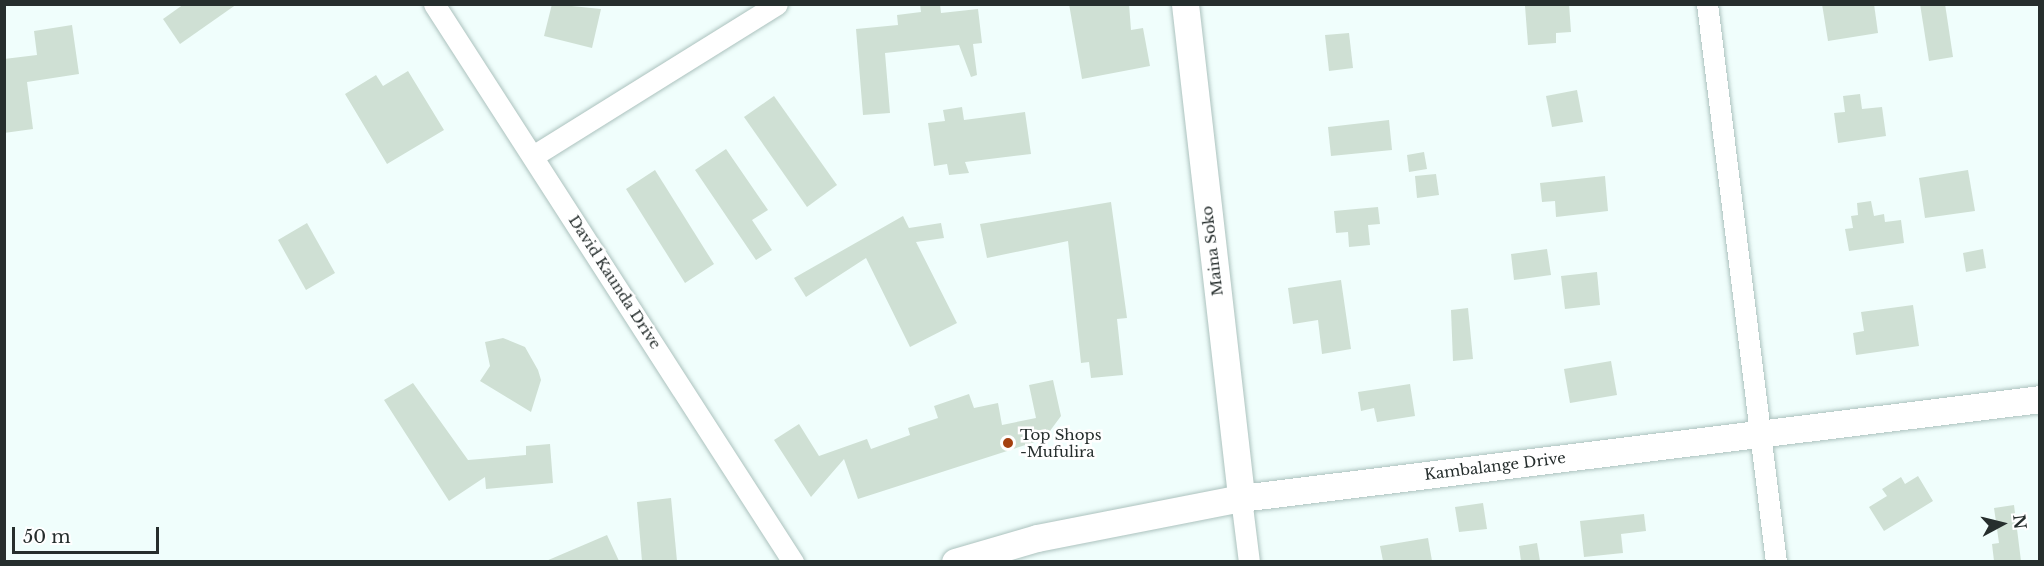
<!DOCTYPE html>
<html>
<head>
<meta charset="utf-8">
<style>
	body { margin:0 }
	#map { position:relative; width:2044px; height:566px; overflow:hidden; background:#f0fefc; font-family:"Libre Baskerville",serif }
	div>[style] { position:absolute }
	.building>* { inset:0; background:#cfe0d4 }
	.roads { filter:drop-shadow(0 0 2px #acc2be) drop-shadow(0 0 2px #acc2be) }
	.minor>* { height:21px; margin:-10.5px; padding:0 10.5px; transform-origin:10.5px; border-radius:10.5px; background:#fff }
	.tertiary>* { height:27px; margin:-13.5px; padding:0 13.5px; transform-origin:13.5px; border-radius:13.5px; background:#fff }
	.dots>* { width:16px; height:16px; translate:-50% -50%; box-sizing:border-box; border:3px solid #fff; border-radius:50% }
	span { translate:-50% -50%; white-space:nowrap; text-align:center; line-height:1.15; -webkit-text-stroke:5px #fff; paint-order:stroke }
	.street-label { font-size:15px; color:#262e2d }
	.poi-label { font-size:15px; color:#262e2d }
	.left { translate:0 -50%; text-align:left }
	.frame { position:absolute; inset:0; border:6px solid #262e2d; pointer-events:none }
	.north { position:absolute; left:1972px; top:494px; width:60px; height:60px; -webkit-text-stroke:4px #fff; paint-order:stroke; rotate:83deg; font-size:16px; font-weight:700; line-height:24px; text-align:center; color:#262e2d }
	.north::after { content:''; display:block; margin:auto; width:21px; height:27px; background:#262e2d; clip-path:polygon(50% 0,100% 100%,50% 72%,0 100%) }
	.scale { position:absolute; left:12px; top:527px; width:147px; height:27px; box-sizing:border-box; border:3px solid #262e2d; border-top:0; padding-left:8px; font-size:18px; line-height:21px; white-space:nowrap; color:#262e2d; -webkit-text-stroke:4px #fff; paint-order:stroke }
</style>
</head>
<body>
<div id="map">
	<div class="building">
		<div style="clip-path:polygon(184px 4px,237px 4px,180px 44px,163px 19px)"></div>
		<div style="clip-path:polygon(552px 4px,601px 9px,592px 48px,544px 36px)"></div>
		<div style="clip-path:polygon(920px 4px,940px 4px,941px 13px,978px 9px,982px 43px,973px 44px,977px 75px,971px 77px,959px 45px,885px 53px,890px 113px,863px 115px,856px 29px,898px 25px,897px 15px,921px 12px)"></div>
		<div style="clip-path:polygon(1069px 4px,1129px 4px,1131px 30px,1143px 28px,1150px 66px,1082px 79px)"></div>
		<div style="clip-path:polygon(1545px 4px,1569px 4px,1571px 32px,1556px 33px,1556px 43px,1528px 45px,1525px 6px)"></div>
		<div style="clip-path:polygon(1822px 4px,1874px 4px,1878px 33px,1828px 41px)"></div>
		<div style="clip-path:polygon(1920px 4px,1945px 4px,1953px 57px,1929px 61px)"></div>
		<div style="clip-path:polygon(72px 25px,79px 74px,27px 82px,33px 129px,4px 133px,4px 59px,37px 55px,34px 31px)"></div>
		<div style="clip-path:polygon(1349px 33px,1353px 68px,1329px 71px,1325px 35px)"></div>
		<div style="clip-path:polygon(408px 71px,444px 130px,387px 164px,345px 94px,376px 75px,383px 86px)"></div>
		<div style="clip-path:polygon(1577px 90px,1583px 122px,1552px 127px,1546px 96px)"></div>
		<div style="clip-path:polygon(1860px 94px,1862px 109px,1882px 107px,1886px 136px,1838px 143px,1834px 113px,1845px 112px,1843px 96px)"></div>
		<div style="clip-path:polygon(774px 96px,837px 185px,807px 207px,744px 117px)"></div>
		<div style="clip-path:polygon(962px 107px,964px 120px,1025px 112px,1031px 154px,965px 162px,969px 173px,949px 175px,947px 164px,934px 166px,928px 123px,945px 121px,943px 110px)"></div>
		<div style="clip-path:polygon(1389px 120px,1392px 150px,1331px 156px,1328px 127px)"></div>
		<div style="clip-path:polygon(726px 149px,768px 210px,752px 220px,772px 250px,756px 260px,695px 170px)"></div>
		<div style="clip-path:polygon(1424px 152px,1427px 169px,1409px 172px,1407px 155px)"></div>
		<div style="clip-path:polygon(655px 170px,714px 264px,685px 283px,626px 189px)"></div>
		<div style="clip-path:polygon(1968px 170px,1975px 211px,1925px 218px,1919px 178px)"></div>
		<div style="clip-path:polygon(1436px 174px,1439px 195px,1417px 198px,1415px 176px)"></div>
		<div style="clip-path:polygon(1605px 176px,1608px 211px,1556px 217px,1555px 201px,1542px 202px,1540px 183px)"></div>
		<div style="clip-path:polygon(1871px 201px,1874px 216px,1884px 214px,1885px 222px,1901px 220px,1904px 243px,1849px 251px,1845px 229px,1853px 228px,1851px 216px,1858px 215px,1857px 203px)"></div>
		<div style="clip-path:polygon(1111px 202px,1127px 318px,1117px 319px,1123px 375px,1091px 378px,1089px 362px,1081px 363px,1068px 241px,987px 258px,980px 224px)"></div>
		<div style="clip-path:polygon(1378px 207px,1380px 224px,1368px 225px,1370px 245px,1349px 247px,1348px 232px,1336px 233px,1334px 211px)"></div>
		<div style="clip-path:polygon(903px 216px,909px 228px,941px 223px,944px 238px,916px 242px,957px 323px,910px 347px,866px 258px,806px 297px,794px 278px)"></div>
		<div style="clip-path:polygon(307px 223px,335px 273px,306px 290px,278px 240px)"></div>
		<div style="clip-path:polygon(1547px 249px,1551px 275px,1514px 280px,1511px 254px)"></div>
		<div style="clip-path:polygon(1983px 249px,1986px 268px,1966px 272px,1963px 253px)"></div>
		<div style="clip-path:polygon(1597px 272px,1600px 305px,1565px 309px,1561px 276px)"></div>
		<div style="clip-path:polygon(1341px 280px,1351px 349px,1322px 354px,1318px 320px,1293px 324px,1288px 288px)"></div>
		<div style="clip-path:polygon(1913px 305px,1919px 346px,1856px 355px,1853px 333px,1864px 331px,1861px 312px)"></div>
		<div style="clip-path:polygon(1468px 308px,1473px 359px,1453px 361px,1451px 310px)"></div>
		<div style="clip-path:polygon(503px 338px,525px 347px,538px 370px,541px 380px,531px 412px,480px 381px,490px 366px,485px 342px)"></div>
		<div style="clip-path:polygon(1611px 361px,1617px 395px,1570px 403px,1564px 369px)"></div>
		<div style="clip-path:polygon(1053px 380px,1061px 416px,1044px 439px,858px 499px,844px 459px,811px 497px,774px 440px,799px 424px,819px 456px,867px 439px,871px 449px,910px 435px,908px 428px,938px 418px,934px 406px,969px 394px,974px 408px,998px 403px,1002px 425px,1036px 418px,1029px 385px)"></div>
		<div style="clip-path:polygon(413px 383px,468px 460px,526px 455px,526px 446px,550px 444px,553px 483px,486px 489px,485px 477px,449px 501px,384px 400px)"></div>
		<div style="clip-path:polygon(1410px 384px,1415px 416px,1377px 422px,1374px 408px,1361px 411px,1358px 392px)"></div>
		<div style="clip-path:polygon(1918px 476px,1933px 501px,1884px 531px,1869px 507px,1887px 496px,1882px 489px,1901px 477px,1905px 484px)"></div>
		<div style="clip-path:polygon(671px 498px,677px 561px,642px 561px,637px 502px)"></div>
		<div style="clip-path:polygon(1483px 503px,1487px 529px,1459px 532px,1455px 507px)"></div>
		<div style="clip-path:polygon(2014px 505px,2021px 561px,1994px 561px,1992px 544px,1999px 543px,1994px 508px)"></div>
		<div style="clip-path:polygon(1644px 514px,1646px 531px,1621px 534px,1623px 553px,1584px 557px,1580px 521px)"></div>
		<div style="clip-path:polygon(607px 535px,619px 561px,546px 561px)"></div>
		<div style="clip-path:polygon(1428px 538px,1432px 561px,1383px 561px,1380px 546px)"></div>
		<div style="clip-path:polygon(1537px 543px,1540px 561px,1521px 561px,1519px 546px)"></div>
	</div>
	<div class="roads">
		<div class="minor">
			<div style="left:434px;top:4px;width:664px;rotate:57.24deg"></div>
			<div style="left:1707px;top:4px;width:562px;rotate:82.95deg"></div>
			<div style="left:533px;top:156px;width:287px;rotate:-31.9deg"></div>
			<div style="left:1241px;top:498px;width:64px;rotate:82.9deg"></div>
		</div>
		<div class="tertiary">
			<div style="left:1185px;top:4px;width:497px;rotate:83.5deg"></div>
			<div style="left:955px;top:562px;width:85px;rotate:-16.3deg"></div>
			<div style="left:1037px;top:538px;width:208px;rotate:-11.1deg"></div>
			<div style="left:1241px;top:498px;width:805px;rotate:-7.06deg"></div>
		</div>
	</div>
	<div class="dots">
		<div style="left:1008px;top:443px;background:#a4400f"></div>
	</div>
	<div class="street-label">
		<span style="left:1212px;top:251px;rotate:-97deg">Maina Soko</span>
		<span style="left:615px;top:282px;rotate:57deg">David Kaunda Drive</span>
		<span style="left:1495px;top:466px;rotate:-7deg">Kambalange Drive</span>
	</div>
	<div class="poi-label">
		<span class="left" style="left:1020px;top:443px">Top Shops<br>-Mufulira</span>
	</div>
	<div class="frame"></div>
	<div class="north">N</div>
	<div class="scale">50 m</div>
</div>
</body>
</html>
